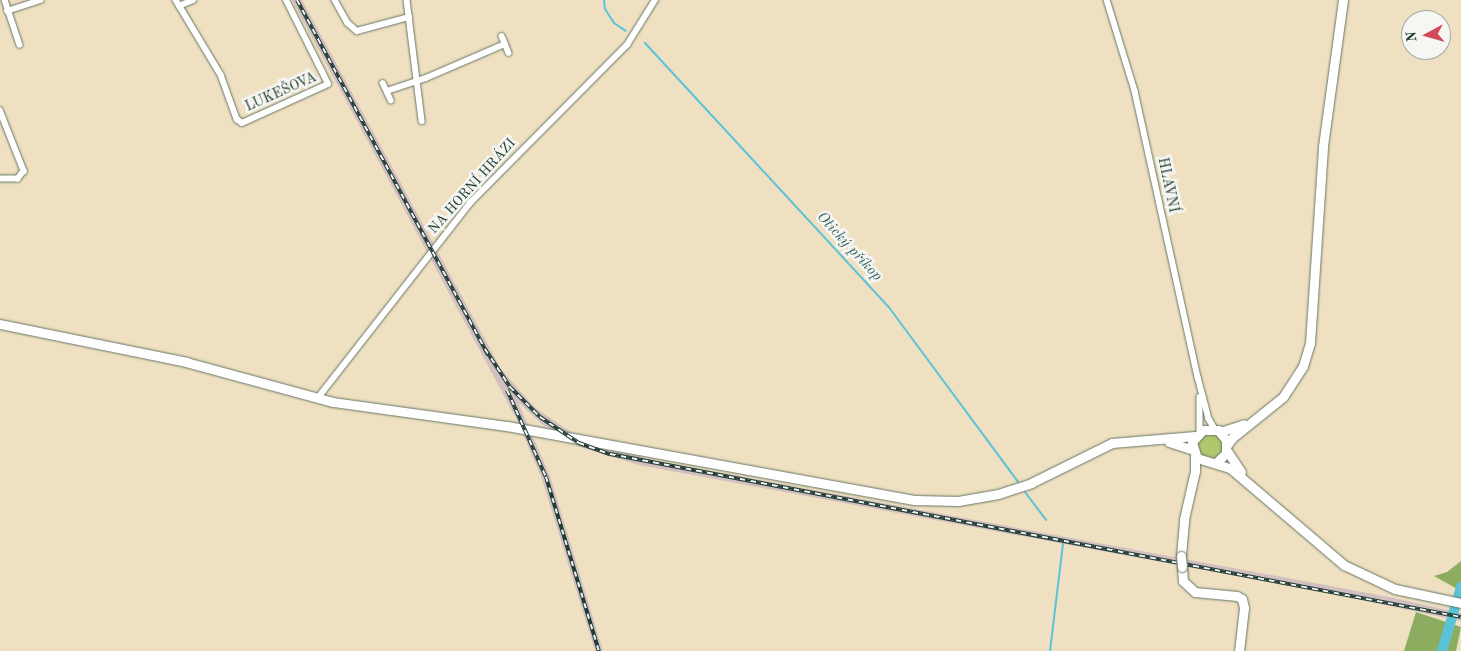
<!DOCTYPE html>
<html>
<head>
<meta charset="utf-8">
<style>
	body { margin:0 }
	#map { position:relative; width:1461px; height:651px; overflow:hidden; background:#eee0c1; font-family:"Old Standard TT",serif }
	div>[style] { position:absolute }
	.industrial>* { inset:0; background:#d2bfc0 }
	.green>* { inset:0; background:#b1c76c }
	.round { border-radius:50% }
	.forest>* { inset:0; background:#8cac60 }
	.stream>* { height:2px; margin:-1px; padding:0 1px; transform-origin:1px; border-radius:1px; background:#5bc3d8 }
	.river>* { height:10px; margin:-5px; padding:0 5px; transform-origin:5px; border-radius:5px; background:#5bc3d8 }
	.roads { filter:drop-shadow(0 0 1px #677665) drop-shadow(0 0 1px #677665) }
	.street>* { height:5.5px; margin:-2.75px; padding:0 2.75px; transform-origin:2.75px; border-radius:2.75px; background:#fff }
	.secondary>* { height:9px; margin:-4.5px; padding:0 4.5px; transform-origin:4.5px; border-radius:4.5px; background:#fff }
	.primary>* { height:9px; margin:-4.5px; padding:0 4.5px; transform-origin:4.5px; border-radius:4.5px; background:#fff }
	.rail>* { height:4px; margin-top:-2px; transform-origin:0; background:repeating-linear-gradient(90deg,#f6f6f2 0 5.5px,#1f3d34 0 11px); box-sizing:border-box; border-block:1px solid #1f3d34 }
	.bridges { filter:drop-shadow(0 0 1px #677665) drop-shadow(0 0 1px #677665) }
	.secondary-bridge>* { height:9px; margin:-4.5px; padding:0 4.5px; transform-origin:4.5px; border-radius:4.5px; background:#fff }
	span { translate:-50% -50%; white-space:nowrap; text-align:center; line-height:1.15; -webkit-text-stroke:5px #f6f6f2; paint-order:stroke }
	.street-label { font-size:14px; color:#1f3d34 }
	.water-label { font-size:15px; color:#2e5e5d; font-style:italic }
	.north { position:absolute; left:1401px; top:10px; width:50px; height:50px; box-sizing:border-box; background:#f6f6f2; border:1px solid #a0aca6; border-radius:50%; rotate:264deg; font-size:14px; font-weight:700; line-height:20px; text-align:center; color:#1f3d34 }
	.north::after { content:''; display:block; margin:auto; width:18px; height:22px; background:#d1495b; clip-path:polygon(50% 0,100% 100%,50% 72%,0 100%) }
</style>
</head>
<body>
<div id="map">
	<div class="industrial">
		<div style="clip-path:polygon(292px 0,302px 0,501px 369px,534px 407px,581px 439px,611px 450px,663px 462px,1389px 597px,1461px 613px,1461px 621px,1328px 593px,639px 465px,577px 446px,543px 425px,518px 402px,550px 476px,603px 651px,595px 651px,542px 479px,517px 420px)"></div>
	</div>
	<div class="green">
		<div class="round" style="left:1197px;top:433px;width:26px;height:26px"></div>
	</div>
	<div class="forest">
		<div style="clip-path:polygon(1461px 561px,1461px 591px,1434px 576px,1447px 572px)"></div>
		<div style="clip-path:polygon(1416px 612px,1461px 627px,1456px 651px,1404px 651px)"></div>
	</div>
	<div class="stream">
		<div style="left:604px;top:0;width:9px;rotate:84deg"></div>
		<div style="left:605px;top:9px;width:17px;rotate:57deg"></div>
		<div style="left:614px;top:23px;width:14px;rotate:34deg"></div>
		<div style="left:645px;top:43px;width:358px;rotate:47.3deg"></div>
		<div style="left:888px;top:306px;width:219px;rotate:53.5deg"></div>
		<div style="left:1025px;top:492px;width:35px;rotate:53deg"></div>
		<div style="left:1050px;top:651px;width:108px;rotate:-83.1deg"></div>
	</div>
	<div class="river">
		<div style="left:1442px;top:651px;width:67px;rotate:-73.5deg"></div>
	</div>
	<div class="roads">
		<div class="street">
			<div style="left:5px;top:0;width:47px;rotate:71.6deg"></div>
			<div style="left:176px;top:0;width:87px;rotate:59deg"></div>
			<div style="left:221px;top:75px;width:47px;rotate:70deg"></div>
			<div style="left:237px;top:119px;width:6px;rotate:39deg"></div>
			<div style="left:242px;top:123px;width:94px;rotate:-24.4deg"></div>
			<div style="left:328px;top:84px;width:94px;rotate:-116.6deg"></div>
			<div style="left:335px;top:0;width:26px;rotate:61deg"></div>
			<div style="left:348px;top:23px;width:12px;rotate:42deg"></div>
			<div style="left:357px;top:31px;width:54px;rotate:-15.1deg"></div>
			<div style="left:407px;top:0;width:122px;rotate:82.9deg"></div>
			<div style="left:1107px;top:0;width:95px;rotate:72.9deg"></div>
			<div style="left:1135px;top:91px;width:293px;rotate:77.6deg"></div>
			<div style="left:1198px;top:377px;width:43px;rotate:75.3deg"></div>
			<div style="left:1209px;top:419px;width:12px;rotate:59deg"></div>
			<div style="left:179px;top:6px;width:15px;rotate:-23deg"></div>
			<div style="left:7px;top:11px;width:35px;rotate:-18deg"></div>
			<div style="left:502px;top:36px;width:18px;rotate:68deg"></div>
			<div style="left:383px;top:83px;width:19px;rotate:65deg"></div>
			<div style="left:387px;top:91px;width:41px;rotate:-18.4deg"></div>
			<div style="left:426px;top:78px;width:86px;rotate:-23.3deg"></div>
			<div style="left:0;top:110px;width:66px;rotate:68.5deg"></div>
			<div style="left:24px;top:171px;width:10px;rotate:127deg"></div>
			<div style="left:18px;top:179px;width:18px;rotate:180deg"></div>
			<div style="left:1200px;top:397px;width:34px;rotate:90deg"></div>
			<div style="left:317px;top:399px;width:249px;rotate:-52deg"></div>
			<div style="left:470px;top:203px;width:223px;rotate:-45.2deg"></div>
			<div style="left:627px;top:45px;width:53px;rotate:-58.1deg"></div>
		</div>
		<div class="secondary">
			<div style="left:0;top:324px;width:190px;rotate:11.5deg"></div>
			<div style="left:186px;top:362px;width:152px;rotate:15.2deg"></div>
			<div style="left:333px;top:402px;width:176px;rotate:7.9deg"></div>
			<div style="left:507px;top:426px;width:415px;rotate:10.3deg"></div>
			<div style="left:915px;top:500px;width:43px;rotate:1.3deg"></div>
			<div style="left:958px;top:501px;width:41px;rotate:-9.9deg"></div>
			<div style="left:998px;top:494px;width:35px;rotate:-18deg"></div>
			<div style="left:1031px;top:483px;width:90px;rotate:-26.3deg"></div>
			<div style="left:1112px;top:443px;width:83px;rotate:-4.8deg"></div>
			<div style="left:1169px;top:442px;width:25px;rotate:18deg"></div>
			<div style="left:1181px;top:556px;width:37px;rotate:-85deg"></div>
			<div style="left:1184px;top:519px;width:49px;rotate:-77.1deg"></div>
			<div style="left:1195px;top:471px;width:15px;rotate:-90deg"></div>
			<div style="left:1182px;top:567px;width:14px;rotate:86deg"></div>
			<div style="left:1183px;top:581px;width:16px;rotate:43deg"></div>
			<div style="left:1195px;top:592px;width:42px;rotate:5.4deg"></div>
			<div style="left:1237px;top:596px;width:6px;rotate:31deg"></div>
			<div style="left:1242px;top:599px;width:9px;rotate:77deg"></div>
			<div style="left:1244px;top:608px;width:43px;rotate:96.6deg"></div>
		</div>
		<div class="primary">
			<div style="left:1220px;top:432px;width:25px;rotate:-18deg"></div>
			<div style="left:1227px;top:445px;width:9px;rotate:-54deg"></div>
			<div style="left:1232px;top:438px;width:65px;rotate:-38.8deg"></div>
			<div style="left:1283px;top:397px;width:37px;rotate:-57deg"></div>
			<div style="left:1303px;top:366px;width:24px;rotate:-73deg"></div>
			<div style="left:1310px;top:343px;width:197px;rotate:-86.2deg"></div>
			<div style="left:1323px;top:146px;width:147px;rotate:-82.2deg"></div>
			<div style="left:1227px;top:451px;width:25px;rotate:56deg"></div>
			<div style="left:1216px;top:463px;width:14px;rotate:-45deg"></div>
			<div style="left:1226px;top:453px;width:13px;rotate:-90deg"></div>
			<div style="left:1226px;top:440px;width:13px;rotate:-129deg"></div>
			<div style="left:1218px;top:430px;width:15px;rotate:180deg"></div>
			<div style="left:1203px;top:430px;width:16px;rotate:133deg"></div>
			<div style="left:1192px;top:442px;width:17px;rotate:73deg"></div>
			<div style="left:1197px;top:458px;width:34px;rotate:17deg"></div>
			<div style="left:1230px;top:468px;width:150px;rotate:40.4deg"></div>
			<div style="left:1344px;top:565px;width:56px;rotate:25.2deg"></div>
			<div style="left:1395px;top:589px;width:67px;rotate:12deg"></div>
		</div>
	</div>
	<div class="rail">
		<div style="left:297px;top:0;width:403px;rotate:61.7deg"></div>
		<div style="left:485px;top:349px;width:45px;rotate:56.7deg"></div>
		<div style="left:510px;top:387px;width:42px;rotate:45deg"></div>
		<div style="left:540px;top:417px;width:47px;rotate:33.7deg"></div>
		<div style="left:579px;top:443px;width:33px;rotate:20deg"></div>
		<div style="left:610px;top:454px;width:866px;rotate:10.84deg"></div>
		<div style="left:507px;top:390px;width:95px;rotate:65.9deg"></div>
		<div style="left:546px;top:477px;width:182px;rotate:73.1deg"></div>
	</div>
	<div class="bridges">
		<div class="secondary-bridge">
			<div style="left:1181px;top:556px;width:11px;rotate:85deg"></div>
		</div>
	</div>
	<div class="street-label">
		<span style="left:281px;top:92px;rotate:-24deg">LUKEŠOVA</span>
		<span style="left:1168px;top:185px;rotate:78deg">HLAVNÍ</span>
		<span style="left:472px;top:186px;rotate:-48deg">NA HORNÍ HRÁZI</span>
	</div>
	<div class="water-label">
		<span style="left:849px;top:247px;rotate:47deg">Otický příkop</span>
	</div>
	<div class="north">N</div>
</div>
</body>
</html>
